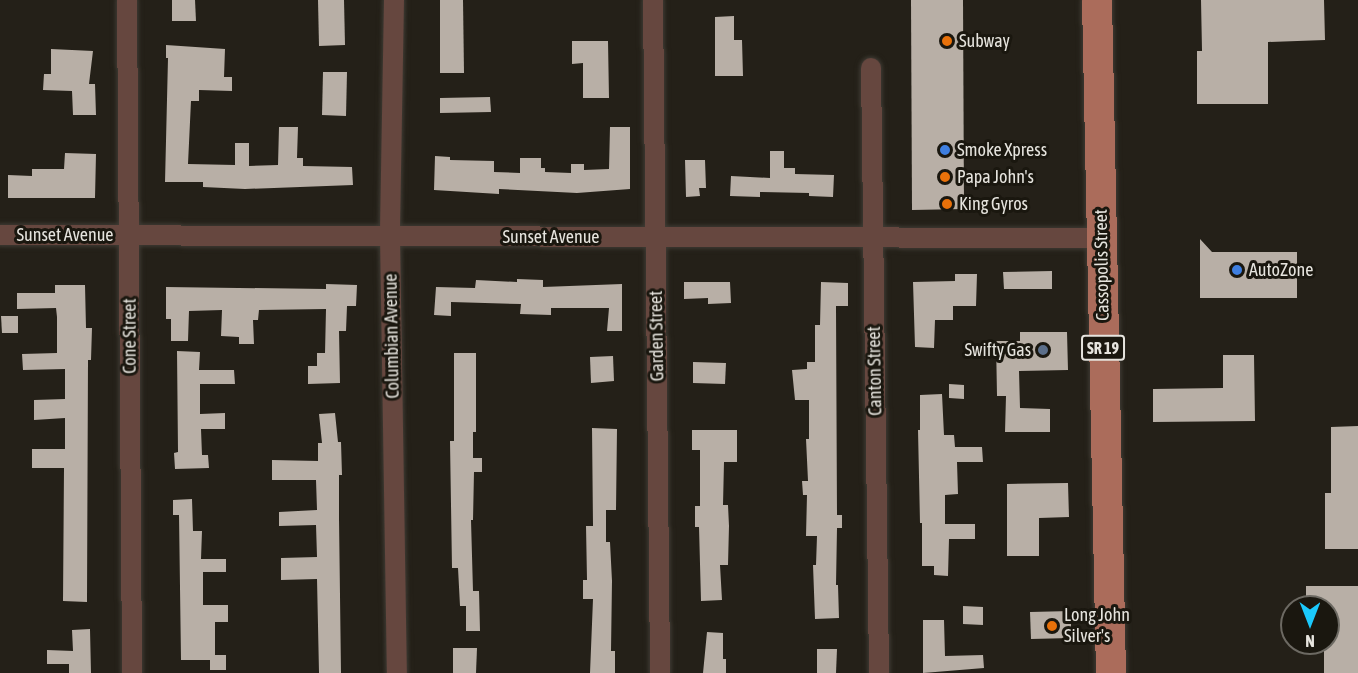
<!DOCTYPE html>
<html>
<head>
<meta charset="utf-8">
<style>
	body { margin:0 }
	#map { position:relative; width:1358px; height:673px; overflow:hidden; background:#242018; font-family:"Asap Condensed",sans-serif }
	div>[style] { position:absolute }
	.building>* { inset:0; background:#b8afa6 }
	.roads { filter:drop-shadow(0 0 2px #3f3b34) drop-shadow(0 0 2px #3f3b34) }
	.street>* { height:20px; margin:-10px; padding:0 10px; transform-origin:10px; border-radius:10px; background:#66473f }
	.primary>* { height:30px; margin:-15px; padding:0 15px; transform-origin:15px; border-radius:15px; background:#ab6c5b }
	.dots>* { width:16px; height:16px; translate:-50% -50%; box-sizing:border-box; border:3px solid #1a170f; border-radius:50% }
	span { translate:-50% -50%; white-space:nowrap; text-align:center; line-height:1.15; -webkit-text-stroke:6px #1a170f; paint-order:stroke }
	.shield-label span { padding:2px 4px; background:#1a170f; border:2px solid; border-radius:4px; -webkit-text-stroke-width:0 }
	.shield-label { font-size:16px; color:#e6e4de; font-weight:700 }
	.poi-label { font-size:18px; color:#e6e4de }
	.left { translate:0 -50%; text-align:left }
	.right { translate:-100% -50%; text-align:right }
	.street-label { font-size:18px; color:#e6e4de }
	.north { position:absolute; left:1280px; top:595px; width:60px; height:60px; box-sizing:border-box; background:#1a170f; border:2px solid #6c6962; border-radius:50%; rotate:180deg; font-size:16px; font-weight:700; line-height:24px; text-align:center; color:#e6e4de }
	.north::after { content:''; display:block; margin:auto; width:21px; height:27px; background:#1bc9fc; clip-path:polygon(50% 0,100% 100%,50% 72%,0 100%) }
</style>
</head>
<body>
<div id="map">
	<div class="building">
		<div style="clip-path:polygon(172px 0,195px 0,196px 21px,172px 21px)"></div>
		<div style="clip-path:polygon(318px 0,344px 0,345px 45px,319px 46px)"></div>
		<div style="clip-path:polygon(440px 0,463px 0,464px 73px,440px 73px)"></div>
		<div style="clip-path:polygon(911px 0,963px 0,964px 209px,912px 210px)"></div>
		<div style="clip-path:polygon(1201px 0,1324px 0,1325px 40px,1268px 42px,1268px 104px,1197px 104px,1197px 51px,1202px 51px)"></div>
		<div style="clip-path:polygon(734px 16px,734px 40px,742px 40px,743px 76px,715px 76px,715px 17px)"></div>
		<div style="clip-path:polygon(572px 41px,608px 41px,609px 98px,583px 98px,583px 63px,572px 64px)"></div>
		<div style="clip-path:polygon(166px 45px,225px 49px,224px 77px,232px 77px,232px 91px,199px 90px,199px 101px,191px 101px,188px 164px,235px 165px,235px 143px,249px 143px,249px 166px,278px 165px,279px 127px,298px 127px,297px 158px,303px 158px,303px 166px,352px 167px,353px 185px,245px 189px,203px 187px,203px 182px,165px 182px,168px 58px,166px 58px)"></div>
		<div style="clip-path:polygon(51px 49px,93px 51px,89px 84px,95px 84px,96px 115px,73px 115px,72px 91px,43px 90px,44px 74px,51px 74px)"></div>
		<div style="clip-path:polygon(323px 72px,347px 72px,346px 116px,322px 115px)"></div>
		<div style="clip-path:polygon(490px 97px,491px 112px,440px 113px,440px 98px)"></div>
		<div style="clip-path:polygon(610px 127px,630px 127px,630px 189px,577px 193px,499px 189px,499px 194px,434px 190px,435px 156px,450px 157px,450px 160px,494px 161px,494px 172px,520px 173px,520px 158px,541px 158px,541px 168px,545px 168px,545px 172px,571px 173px,571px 164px,584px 164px,584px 170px,609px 169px)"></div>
		<div style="clip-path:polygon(770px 151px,784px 151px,784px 168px,795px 168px,795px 174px,834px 175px,833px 197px,809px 196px,809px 193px,760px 192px,760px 197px,730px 196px,731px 176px,770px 178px)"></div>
		<div style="clip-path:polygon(65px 153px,96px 154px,95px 198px,8px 198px,8px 175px,32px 176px,32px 169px,64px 169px)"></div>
		<div style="clip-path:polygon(685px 160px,705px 160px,706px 188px,699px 188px,700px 196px,686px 197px)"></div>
		<div style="clip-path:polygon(1200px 239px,1212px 252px,1297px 252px,1297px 298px,1200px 298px)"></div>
		<div style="clip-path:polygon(1052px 271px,1052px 289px,1004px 289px,1003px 272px)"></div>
		<div style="clip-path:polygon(955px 274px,977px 274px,976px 306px,953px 306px,953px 320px,935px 320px,934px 348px,915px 347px,913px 282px,955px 281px)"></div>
		<div style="clip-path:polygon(517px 279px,543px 280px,543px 287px,622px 284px,622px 331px,607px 331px,609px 308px,551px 308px,551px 315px,520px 314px,521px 304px,451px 302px,451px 316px,434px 315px,436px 287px,475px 288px,476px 280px,517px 282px)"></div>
		<div style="clip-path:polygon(684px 282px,730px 282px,731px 303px,708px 304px,708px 298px,684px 299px)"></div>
		<div style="clip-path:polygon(821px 282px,848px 283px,848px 306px,836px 306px,837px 515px,842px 515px,842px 528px,837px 528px,836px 585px,838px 585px,839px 618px,815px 619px,813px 565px,816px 565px,817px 536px,806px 536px,807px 495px,803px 495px,802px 481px,808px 481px,806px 439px,809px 439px,809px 400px,795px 400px,792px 370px,807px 369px,807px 362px,815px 362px,815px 325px,820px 325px)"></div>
		<div style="clip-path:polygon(326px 284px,357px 285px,356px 306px,347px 306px,346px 331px,339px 331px,340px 383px,308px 384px,308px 366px,317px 366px,317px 353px,325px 353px,326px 309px,259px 310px,258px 320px,253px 320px,254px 344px,239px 344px,239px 337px,221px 336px,222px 310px,189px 311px,188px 341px,171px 341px,171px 319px,166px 319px,166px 287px,326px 289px)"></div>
		<div style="clip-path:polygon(55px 285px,85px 285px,86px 328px,92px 328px,91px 360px,88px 360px,87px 602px,63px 601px,64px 468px,32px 468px,32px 449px,65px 449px,65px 418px,34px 420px,34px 400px,65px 399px,65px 369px,23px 370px,22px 354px,57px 353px,57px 317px,56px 308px,17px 309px,17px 293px,55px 293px)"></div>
		<div style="clip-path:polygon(1px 316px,18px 316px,18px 333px,2px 333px)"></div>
		<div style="clip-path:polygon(1020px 332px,1067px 332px,1068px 370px,1019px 371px,1020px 408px,1050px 409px,1050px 432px,1005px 432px,1006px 396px,997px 396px,996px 341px,1020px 341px)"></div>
		<div style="clip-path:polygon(177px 351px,200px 352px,199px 370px,234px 370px,235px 384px,200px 384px,200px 414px,225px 413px,225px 429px,201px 429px,202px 455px,208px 455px,209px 468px,175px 469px,174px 453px,178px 452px)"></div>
		<div style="clip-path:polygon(454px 353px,476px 353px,476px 432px,473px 432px,473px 458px,482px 458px,482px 472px,474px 472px,473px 520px,471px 520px,473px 591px,479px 591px,480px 631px,466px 631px,466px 606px,460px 606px,458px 568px,452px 568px,450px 441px,454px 441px)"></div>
		<div style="clip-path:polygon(1223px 355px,1254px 355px,1255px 421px,1153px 422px,1153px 389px,1223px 388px)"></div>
		<div style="clip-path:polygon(613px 356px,614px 381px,591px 383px,590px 357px)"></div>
		<div style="clip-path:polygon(693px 362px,726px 363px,725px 384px,693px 383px)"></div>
		<div style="clip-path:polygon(949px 384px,964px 385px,964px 399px,949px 398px)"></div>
		<div style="clip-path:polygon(942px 394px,944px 435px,954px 435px,955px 447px,982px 447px,983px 462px,957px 462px,958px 494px,945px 495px,945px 524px,975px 524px,975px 539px,949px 539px,948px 576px,934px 575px,934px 566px,922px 566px,922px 523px,920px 523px,918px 430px,920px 430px,920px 395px)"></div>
		<div style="clip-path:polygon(335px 413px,338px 442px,341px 442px,342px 475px,339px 475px,339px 518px,341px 673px,319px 673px,317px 579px,281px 580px,281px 558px,317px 557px,316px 525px,279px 526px,279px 512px,317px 510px,316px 480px,272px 480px,272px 460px,318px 461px,318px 443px,322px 443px,319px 414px)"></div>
		<div style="clip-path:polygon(1358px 426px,1358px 549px,1325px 549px,1325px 493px,1331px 493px,1331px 427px)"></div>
		<div style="clip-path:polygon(592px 428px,617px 429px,616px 510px,606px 510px,606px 542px,610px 542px,612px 581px,611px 651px,615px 651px,615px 673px,590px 673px,593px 599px,583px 599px,583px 580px,587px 580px,586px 526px,593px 526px)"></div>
		<div style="clip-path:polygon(692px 430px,737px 430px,737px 462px,724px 462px,723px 505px,728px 505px,729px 526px,728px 565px,720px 565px,722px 600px,701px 601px,699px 527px,695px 527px,695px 506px,700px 506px,700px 450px,692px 450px)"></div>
		<div style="clip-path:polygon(1068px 483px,1069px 517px,1039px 518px,1039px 556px,1007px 556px,1007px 484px)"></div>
		<div style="clip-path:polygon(192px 499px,193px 531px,202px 531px,201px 559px,226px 559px,226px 572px,203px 572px,203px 605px,228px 605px,228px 622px,215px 622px,215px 655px,226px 655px,226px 670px,210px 670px,210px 660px,181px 660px,179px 515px,173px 515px,173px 500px)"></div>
		<div style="clip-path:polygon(1306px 586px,1358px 586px,1358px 673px,1324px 673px,1324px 643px,1328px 643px,1328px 607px,1306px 607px)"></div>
		<div style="clip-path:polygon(963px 606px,983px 607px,983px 625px,963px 624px)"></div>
		<div style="clip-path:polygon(1071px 611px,1071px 638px,1031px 639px,1030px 612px)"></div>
		<div style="clip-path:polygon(923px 620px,944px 620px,945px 656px,983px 655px,984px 668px,923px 673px)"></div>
		<div style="clip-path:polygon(90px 629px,91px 673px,69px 673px,69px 664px,47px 664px,47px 650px,73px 651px,72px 630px)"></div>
		<div style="clip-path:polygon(707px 632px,723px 633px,723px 659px,726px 659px,726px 673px,703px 673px)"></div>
		<div style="clip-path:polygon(453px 648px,477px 648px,476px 673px,453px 673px)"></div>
		<div style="clip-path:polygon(817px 649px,837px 649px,836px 673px,817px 673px)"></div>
	</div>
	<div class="roads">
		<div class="street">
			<div style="left:127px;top:0;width:673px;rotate:89.57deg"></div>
			<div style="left:394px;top:0;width:236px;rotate:91deg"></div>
			<div style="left:390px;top:236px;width:437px;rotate:89.1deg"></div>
			<div style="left:653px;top:0;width:673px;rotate:89.4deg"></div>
			<div style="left:871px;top:68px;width:605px;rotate:89.24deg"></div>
			<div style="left:0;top:235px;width:1101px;rotate:0.16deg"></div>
		</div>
		<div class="primary">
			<div style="left:1097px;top:0;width:673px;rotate:88.81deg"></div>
		</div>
	</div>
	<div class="dots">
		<div style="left:947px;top:41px;background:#e8710a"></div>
		<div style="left:945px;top:150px;background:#3f7fe0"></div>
		<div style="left:945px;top:177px;background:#e8710a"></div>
		<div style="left:947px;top:204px;background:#e8710a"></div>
		<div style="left:1237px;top:270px;background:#3f7fe0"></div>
		<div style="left:1043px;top:350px;background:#5c6f8a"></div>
		<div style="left:1052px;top:626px;background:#e8710a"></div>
	</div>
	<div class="shield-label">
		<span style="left:1103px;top:348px">SR 19</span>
	</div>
	<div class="poi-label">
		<span class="left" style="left:959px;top:41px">Subway</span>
		<span class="left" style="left:957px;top:150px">Smoke Xpress</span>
		<span class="left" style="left:957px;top:177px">Papa John's</span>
		<span class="left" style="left:959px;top:204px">King Gyros</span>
		<span class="left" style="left:1249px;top:270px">AutoZone</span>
		<span class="right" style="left:1031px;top:350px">Swifty Gas</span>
		<span class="left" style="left:1064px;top:626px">Long John<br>Silver's</span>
	</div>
	<div class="street-label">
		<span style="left:65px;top:235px">Sunset Avenue</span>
		<span style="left:551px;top:237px">Sunset Avenue</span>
		<span style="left:1102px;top:265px;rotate:-91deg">Cassopolis Street</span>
		<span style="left:130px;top:336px;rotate:-90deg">Cone Street</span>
		<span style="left:392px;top:336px;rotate:-91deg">Columbian Avenue</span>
		<span style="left:657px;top:336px;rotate:-91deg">Garden Street</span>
		<span style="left:875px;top:371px;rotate:-91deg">Canton Street</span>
	</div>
	<div class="north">N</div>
</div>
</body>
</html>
